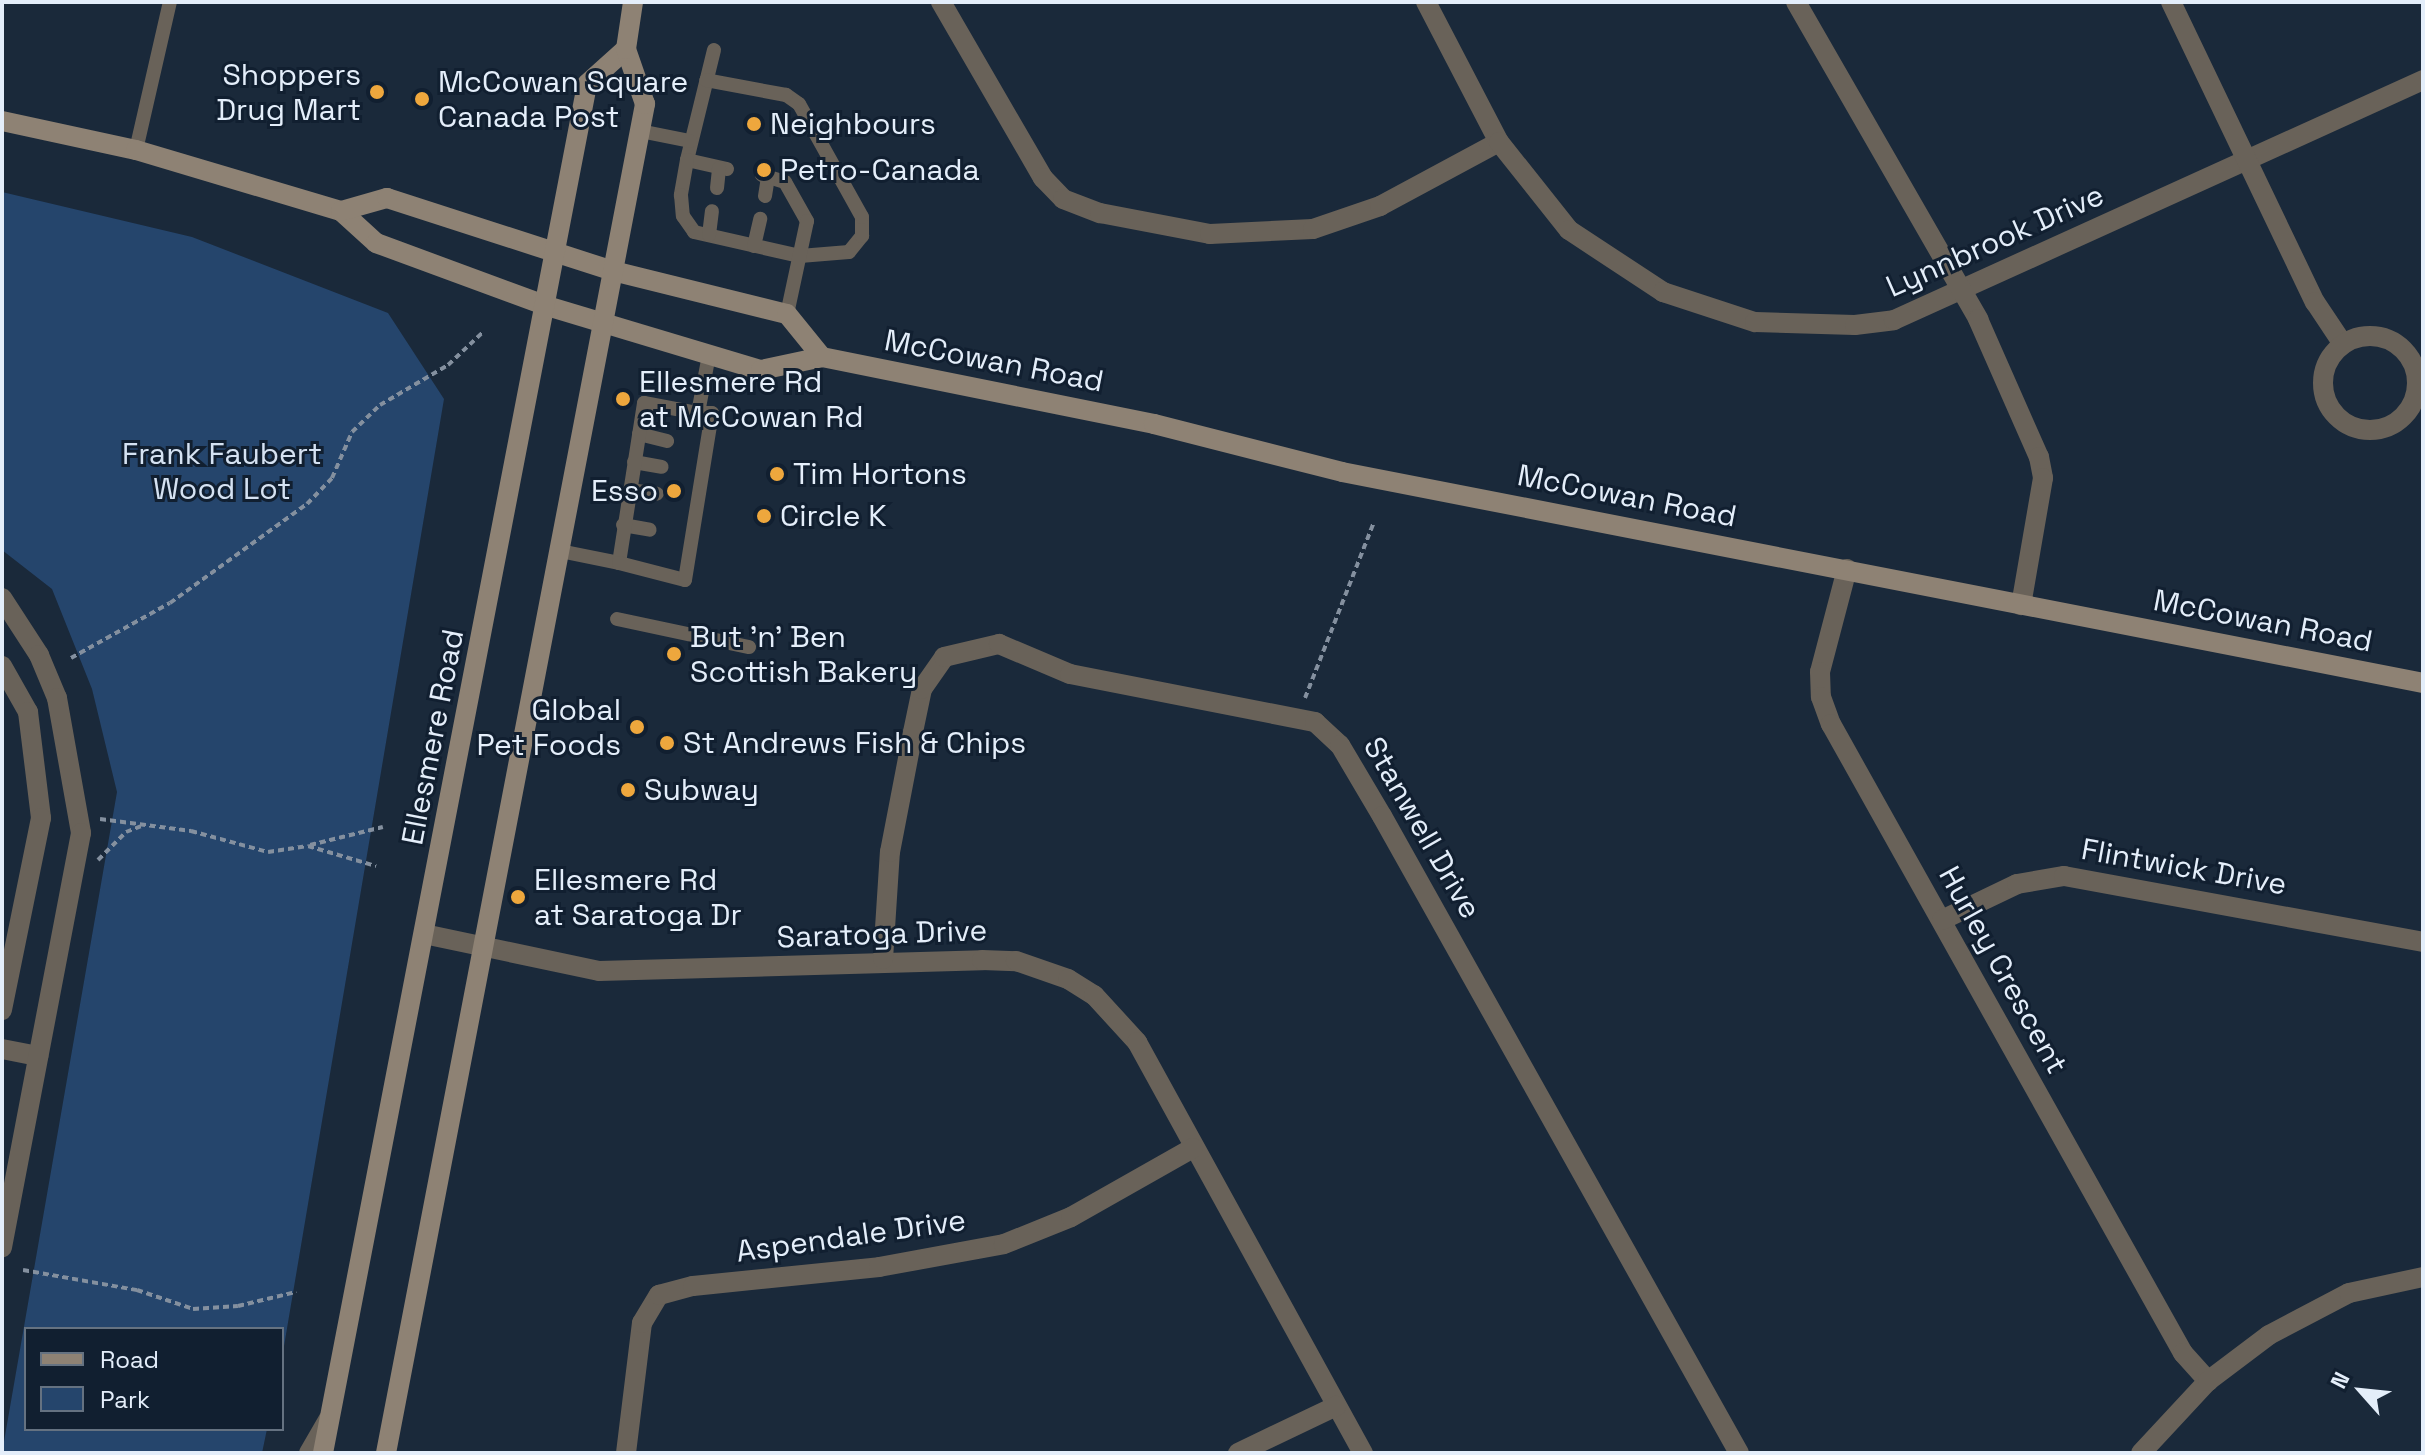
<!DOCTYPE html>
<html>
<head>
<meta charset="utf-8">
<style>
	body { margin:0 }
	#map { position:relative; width:2425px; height:1455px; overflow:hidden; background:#1a293a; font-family:"Space Grotesk",sans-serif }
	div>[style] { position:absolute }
	.green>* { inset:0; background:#25456c }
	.path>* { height:4px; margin-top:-2px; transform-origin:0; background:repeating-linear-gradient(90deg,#84909f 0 6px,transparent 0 10px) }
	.service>* { height:14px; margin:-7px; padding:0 7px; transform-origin:7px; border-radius:7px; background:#696259 }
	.minor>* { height:20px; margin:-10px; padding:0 10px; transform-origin:10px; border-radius:10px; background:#696259 }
	.minor>.ring { margin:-10px; padding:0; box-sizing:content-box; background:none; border:20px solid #696259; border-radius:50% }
	.tertiary>* { height:20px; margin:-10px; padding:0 10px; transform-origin:10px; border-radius:10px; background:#696259 }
	.secondary>* { height:20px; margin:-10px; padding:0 10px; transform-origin:10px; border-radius:10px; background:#8e8274 }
	.dots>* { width:22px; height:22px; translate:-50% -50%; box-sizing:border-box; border:4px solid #111f30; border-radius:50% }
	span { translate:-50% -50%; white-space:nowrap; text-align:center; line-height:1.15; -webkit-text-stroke:6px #111f30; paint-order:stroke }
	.poi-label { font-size:30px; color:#e4eefa }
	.right { translate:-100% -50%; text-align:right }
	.left { translate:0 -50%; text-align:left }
	.street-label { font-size:30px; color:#e4eefa }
	.park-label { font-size:30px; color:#d5e2f2 }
	.frame { position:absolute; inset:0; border:4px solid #e4eefa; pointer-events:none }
	.legend { position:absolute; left:24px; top:1327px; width:260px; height:104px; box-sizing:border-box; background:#111f30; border:2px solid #657281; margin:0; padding:10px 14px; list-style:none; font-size:24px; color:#e4eefa }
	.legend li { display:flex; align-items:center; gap:16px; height:40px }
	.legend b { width:40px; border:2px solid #657281 }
	.north { position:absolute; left:2321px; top:1351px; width:80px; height:80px; -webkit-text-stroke:6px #111f30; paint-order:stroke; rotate:297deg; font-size:22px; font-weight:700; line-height:32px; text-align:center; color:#e4eefa }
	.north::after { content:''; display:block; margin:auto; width:28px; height:36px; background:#e4eefa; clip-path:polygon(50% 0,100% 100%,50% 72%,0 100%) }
</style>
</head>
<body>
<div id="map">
	<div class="green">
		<div style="clip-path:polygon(2px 192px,192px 237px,388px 313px,444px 399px,282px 1358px,282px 1329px,26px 1329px,26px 1429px,267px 1429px,262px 1453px,2px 1453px,117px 792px,92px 689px,52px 589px,2px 550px)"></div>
	</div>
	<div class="path">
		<div style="left:71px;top:658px;width:113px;rotate:-29.1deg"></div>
		<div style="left:170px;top:603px;width:169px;rotate:-35.9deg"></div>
		<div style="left:307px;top:504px;width:36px;rotate:-46deg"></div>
		<div style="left:332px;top:478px;width:50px;rotate:-66.5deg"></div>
		<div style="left:352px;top:432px;width:39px;rotate:-44deg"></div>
		<div style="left:380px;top:405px;width:79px;rotate:-30.5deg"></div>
		<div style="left:448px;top:365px;width:48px;rotate:-43.3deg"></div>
		<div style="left:1305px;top:698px;width:189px;rotate:-68.6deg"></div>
		<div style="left:100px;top:819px;width:92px;rotate:7.5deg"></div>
		<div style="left:191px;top:831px;width:80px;rotate:15.3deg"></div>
		<div style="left:268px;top:852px;width:40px;rotate:-8.5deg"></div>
		<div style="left:308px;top:846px;width:71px;rotate:16.4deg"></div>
		<div style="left:310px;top:845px;width:75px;rotate:-13.9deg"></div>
		<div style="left:98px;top:860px;width:40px;rotate:-45deg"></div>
		<div style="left:126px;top:832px;width:19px;rotate:-21deg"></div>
		<div style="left:23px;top:1270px;width:116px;rotate:10deg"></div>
		<div style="left:137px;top:1290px;width:59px;rotate:18.7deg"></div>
		<div style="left:193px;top:1309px;width:45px;rotate:-3.8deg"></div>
		<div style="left:238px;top:1306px;width:60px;rotate:-13.6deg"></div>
	</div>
	<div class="service">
		<div style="left:714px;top:50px;width:113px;rotate:103.8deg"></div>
		<div style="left:687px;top:160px;width:41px;rotate:12.7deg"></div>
		<div style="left:640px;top:131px;width:51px;rotate:11.3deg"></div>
		<div style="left:136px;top:150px;width:152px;rotate:-77.1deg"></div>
		<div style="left:687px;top:160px;width:36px;rotate:100deg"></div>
		<div style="left:681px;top:195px;width:21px;rotate:85deg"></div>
		<div style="left:683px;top:216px;width:19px;rotate:55deg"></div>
		<div style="left:694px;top:232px;width:109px;rotate:12.8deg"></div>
		<div style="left:800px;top:256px;width:49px;rotate:-4.7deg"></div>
		<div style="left:849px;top:252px;width:21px;rotate:-51deg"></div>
		<div style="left:862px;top:236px;width:19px;rotate:-90deg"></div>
		<div style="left:862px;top:217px;width:129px;rotate:-119.1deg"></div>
		<div style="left:799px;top:104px;width:16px;rotate:-145deg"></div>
		<div style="left:786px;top:95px;width:81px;rotate:-169.4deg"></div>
		<div style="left:762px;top:175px;width:24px;rotate:17deg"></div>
		<div style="left:785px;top:182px;width:45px;rotate:60.6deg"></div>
		<div style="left:807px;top:221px;width:95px;rotate:102.1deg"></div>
		<div style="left:717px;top:188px;width:20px;rotate:-84deg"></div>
		<div style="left:765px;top:196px;width:19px;rotate:-81deg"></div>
		<div style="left:709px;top:235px;width:24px;rotate:-83deg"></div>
		<div style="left:754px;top:246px;width:28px;rotate:-77deg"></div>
		<div style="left:639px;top:434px;width:29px;rotate:14deg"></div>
		<div style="left:634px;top:462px;width:28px;rotate:10deg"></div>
		<div style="left:630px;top:490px;width:27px;rotate:8deg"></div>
		<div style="left:623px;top:525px;width:27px;rotate:10deg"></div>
		<div style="left:560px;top:551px;width:60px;rotate:11.5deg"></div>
		<div style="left:619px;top:563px;width:162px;rotate:-81.1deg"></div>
		<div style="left:644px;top:403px;width:55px;rotate:10.5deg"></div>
		<div style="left:698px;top:413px;width:59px;rotate:-79.3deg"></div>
		<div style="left:619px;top:563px;width:68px;rotate:14.4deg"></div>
		<div style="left:685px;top:580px;width:169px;rotate:-80.8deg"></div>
		<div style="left:712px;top:413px;width:14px;rotate:180deg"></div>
		<div style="left:617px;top:619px;width:135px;rotate:12deg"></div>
	</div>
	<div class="minor">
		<div style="left:941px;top:2px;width:203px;rotate:59.9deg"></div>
		<div style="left:1043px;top:178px;width:29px;rotate:46deg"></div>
		<div style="left:1063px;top:199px;width:40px;rotate:21deg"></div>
		<div style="left:1100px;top:213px;width:112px;rotate:10.8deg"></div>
		<div style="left:1210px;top:234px;width:103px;rotate:-2.8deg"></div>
		<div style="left:1313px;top:229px;width:71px;rotate:-18.9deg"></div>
		<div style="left:1380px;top:206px;width:135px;rotate:-28.3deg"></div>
		<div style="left:1426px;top:2px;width:158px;rotate:62.5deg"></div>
		<div style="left:1499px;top:142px;width:112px;rotate:51.5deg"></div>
		<div style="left:1569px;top:230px;width:113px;rotate:33.4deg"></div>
		<div style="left:1663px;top:292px;width:97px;rotate:18.1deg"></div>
		<div style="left:1755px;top:322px;width:100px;rotate:1.7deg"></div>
		<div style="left:1855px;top:325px;width:39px;rotate:-7deg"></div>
		<div style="left:1894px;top:320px;width:581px;rotate:-24.4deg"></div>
		<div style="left:1796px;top:2px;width:366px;rotate:60.1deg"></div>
		<div style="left:1978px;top:319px;width:151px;rotate:66.2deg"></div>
		<div style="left:2039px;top:457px;width:21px;rotate:79deg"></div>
		<div style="left:2043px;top:478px;width:129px;rotate:99.8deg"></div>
		<div style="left:2171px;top:2px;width:333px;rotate:64.4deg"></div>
		<div style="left:2315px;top:302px;width:50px;rotate:56.3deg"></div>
		<div class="ring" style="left:2323px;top:336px;width:74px;height:74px"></div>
		<div style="left:1847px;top:569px;width:106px;rotate:104.7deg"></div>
		<div style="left:1820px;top:672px;width:25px;rotate:88deg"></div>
		<div style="left:1821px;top:697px;width:29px;rotate:70deg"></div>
		<div style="left:1831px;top:724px;width:721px;rotate:60.77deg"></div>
		<div style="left:2183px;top:1353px;width:38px;rotate:48deg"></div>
		<div style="left:1942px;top:920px;width:83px;rotate:-25.6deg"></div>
		<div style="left:2017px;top:884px;width:48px;rotate:-9.7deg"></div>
		<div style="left:2064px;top:876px;width:365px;rotate:10.4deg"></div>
		<div style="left:424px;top:934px;width:179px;rotate:11.9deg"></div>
		<div style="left:599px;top:971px;width:383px;rotate:-1.6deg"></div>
		<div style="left:982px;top:960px;width:34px;rotate:2deg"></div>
		<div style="left:1016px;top:961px;width:55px;rotate:19.1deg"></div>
		<div style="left:1068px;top:979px;width:31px;rotate:32deg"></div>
		<div style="left:1094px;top:995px;width:64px;rotate:47.5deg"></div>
		<div style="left:1137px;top:1042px;width:469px;rotate:61.2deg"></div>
		<div style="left:883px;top:959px;width:107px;rotate:-86.3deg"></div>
		<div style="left:890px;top:852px;width:122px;rotate:-79.1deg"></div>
		<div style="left:913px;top:732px;width:44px;rotate:-78.2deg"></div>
		<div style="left:922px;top:689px;width:39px;rotate:-55deg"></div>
		<div style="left:944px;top:657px;width:57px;rotate:-13.3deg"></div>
		<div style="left:999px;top:644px;width:77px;rotate:22.9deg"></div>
		<div style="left:1070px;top:674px;width:250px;rotate:11.1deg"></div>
		<div style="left:1315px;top:722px;width:34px;rotate:43deg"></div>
		<div style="left:1340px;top:745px;width:82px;rotate:59.4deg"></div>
		<div style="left:1382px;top:816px;width:730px;rotate:60.73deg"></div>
		<div style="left:2px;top:1049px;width:37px;rotate:11deg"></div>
		<div style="left:626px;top:1453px;width:131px;rotate:-83deg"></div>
		<div style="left:642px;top:1323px;width:33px;rotate:-59deg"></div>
		<div style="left:659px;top:1295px;width:35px;rotate:-15deg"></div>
		<div style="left:693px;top:1286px;width:187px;rotate:-5.8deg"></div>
		<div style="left:879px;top:1267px;width:127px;rotate:-10.4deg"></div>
		<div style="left:1004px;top:1244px;width:72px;rotate:-21.9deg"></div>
		<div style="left:1071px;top:1217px;width:140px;rotate:-29.5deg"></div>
		<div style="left:1238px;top:1453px;width:109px;rotate:-25.6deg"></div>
		<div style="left:2141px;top:1453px;width:98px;rotate:-47.1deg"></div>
		<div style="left:2208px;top:1381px;width:76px;rotate:-37deg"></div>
		<div style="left:2269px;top:1335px;width:90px;rotate:-27.7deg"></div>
		<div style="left:2349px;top:1293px;width:76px;rotate:-12.2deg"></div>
	</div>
	<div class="tertiary">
		<div style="left:2px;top:598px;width:68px;rotate:57deg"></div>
		<div style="left:39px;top:655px;width:47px;rotate:67.3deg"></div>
		<div style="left:57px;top:698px;width:137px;rotate:79.9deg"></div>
		<div style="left:81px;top:833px;width:422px;rotate:100.8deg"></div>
		<div style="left:2px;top:666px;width:53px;rotate:60.5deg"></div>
		<div style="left:28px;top:712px;width:107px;rotate:83deg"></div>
		<div style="left:41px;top:818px;width:196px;rotate:101.5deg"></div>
		<div style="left:309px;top:1453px;width:39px;rotate:-60deg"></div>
	</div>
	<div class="secondary">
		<div style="left:2px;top:121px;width:137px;rotate:12.2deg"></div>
		<div style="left:136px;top:150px;width:214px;rotate:16.6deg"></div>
		<div style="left:341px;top:211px;width:47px;rotate:42.4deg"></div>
		<div style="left:376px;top:243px;width:182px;rotate:20.2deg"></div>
		<div style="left:547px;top:306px;width:223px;rotate:16.7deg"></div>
		<div style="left:761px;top:370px;width:62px;rotate:-12deg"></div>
		<div style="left:822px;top:357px;width:339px;rotate:11.4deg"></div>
		<div style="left:1154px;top:424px;width:194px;rotate:14.3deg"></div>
		<div style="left:1342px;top:472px;width:1101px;rotate:11.04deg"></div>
		<div style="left:341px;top:211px;width:48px;rotate:-15.8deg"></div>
		<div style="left:387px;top:198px;width:237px;rotate:17.9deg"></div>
		<div style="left:613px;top:271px;width:179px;rotate:13.9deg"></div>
		<div style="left:787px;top:314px;width:55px;rotate:50.9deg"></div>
		<div style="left:323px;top:1453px;width:1394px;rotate:-79.08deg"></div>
		<div style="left:587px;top:84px;width:52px;rotate:-41.9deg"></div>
		<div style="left:386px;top:1453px;width:1374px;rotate:-79.13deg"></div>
		<div style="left:645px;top:104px;width:58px;rotate:-109.1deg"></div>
		<div style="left:626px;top:49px;width:48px;rotate:-81.5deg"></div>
	</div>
	<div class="dots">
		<div style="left:377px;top:92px;background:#eea73d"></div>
		<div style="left:422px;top:99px;background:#eea73d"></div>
		<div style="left:754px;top:124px;background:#eea73d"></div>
		<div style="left:764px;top:170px;background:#eea73d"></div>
		<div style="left:623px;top:399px;background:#eea73d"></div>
		<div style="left:777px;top:474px;background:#eea73d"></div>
		<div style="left:674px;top:491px;background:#eea73d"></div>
		<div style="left:764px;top:516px;background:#eea73d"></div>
		<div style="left:674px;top:654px;background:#eea73d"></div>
		<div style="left:637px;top:727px;background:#eea73d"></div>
		<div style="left:667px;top:743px;background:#eea73d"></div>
		<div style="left:628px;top:790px;background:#eea73d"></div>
		<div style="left:518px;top:897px;background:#eea73d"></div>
	</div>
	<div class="poi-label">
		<span class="right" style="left:361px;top:92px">Shoppers<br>Drug Mart</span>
		<span class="left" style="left:438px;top:99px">McCowan Square<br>Canada Post</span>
		<span class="left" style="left:770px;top:124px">Neighbours</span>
		<span class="left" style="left:780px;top:170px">Petro-Canada</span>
		<span class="left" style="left:639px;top:399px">Ellesmere Rd<br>at McCowan Rd</span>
		<span class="left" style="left:793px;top:474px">Tim Hortons</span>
		<span class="right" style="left:658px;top:491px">Esso</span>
		<span class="left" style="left:780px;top:516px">Circle K</span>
		<span class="left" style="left:690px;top:654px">But 'n' Ben<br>Scottish Bakery</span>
		<span class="right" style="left:621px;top:727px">Global<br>Pet Foods</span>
		<span class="left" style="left:683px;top:743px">St Andrews Fish &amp; Chips</span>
		<span class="left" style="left:644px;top:790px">Subway</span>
		<span class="left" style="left:534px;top:897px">Ellesmere Rd<br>at Saratoga Dr</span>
	</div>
	<div class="street-label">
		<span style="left:1995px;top:241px;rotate:-24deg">Lynnbrook Drive</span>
		<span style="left:994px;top:361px;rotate:11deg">McCowan Road</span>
		<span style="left:1627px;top:496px;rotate:11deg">McCowan Road</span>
		<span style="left:2263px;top:621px;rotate:11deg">McCowan Road</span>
		<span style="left:433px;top:737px;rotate:-79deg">Ellesmere Road</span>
		<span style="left:1422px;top:828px;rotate:60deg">Stanwell Drive</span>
		<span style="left:2184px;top:867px;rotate:10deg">Flintwick Drive</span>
		<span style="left:882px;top:934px;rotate:-2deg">Saratoga Drive</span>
		<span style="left:2003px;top:970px;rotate:61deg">Hurley Crescent</span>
		<span style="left:851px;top:1236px;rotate:-8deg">Aspendale Drive</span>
	</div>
	<div class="park-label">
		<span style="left:222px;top:471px">Frank Faubert<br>Wood Lot</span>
	</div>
	<div class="frame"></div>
	<ul class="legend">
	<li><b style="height:10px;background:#8e8274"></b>Road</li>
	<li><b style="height:22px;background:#25456c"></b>Park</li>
	</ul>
	<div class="north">N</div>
</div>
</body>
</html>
